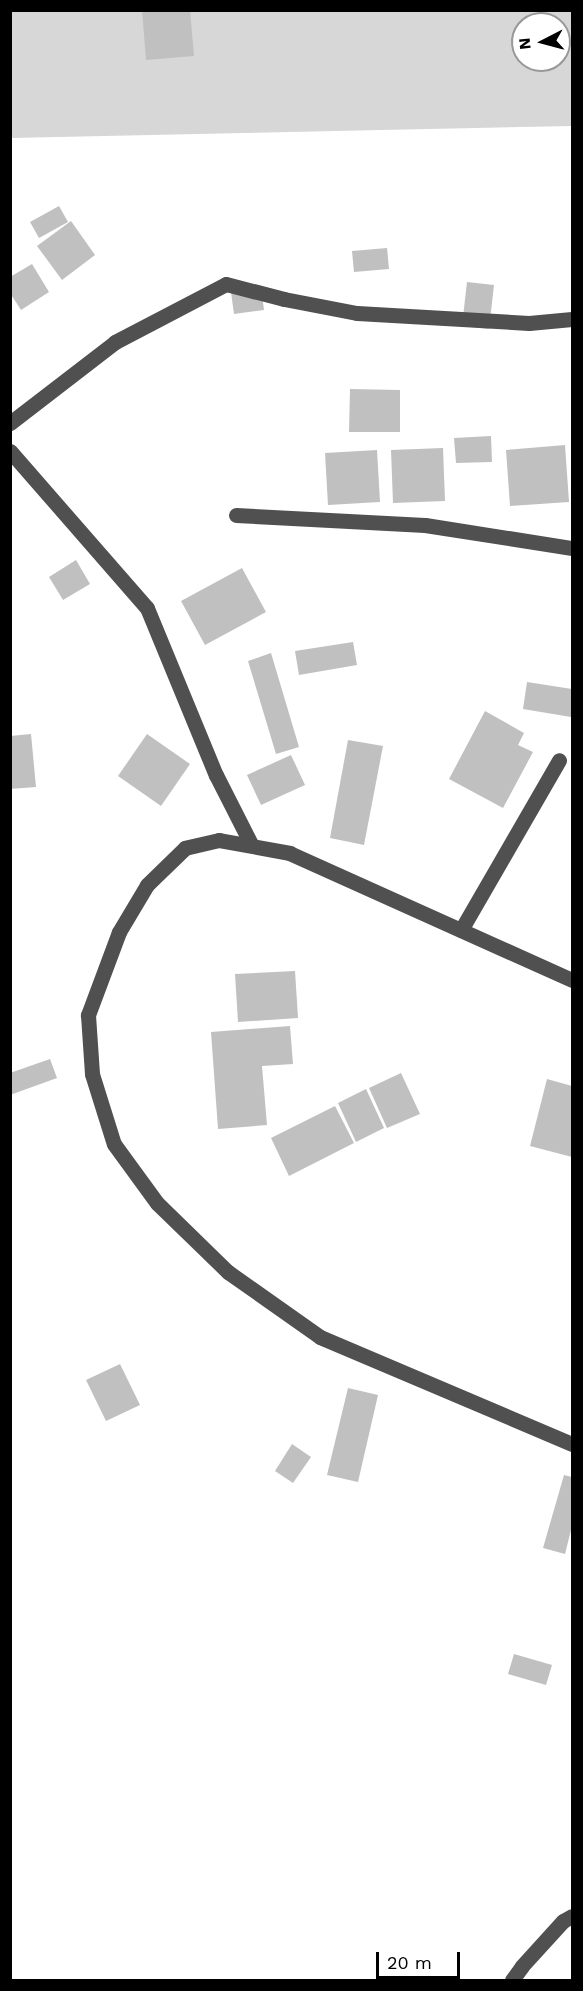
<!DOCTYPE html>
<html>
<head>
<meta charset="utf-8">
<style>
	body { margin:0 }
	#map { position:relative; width:583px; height:1991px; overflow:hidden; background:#fff; font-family:"Work Sans",sans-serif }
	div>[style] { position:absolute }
	.green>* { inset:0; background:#d7d7d7 }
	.building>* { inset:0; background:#c0c0c0 }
	.minor>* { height:15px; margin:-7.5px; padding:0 7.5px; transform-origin:7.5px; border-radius:7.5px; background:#505050 }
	span { translate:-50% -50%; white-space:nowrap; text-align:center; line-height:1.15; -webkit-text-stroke:4.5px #fff; paint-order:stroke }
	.frame { position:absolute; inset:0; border:12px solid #000; pointer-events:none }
	.north { position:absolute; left:511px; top:12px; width:60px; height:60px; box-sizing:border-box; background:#fff; border:2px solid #999; border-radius:50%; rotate:264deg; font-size:16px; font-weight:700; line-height:24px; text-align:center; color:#000 }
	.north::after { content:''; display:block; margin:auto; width:21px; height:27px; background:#000; clip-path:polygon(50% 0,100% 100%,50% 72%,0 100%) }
	.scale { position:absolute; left:376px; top:1952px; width:84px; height:27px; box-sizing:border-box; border:3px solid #000; border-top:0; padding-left:8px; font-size:18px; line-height:21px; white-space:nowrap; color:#000; -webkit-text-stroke:4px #fff; paint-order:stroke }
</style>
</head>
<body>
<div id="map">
	<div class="green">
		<div style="clip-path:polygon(evenodd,10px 11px,572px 11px,572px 126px,11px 138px,10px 11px,523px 24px,559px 24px,559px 60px,523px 60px,523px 24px)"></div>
	</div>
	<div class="building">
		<div style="clip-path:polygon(142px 10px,190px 10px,194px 56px,146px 60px)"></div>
		<div style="clip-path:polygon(59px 206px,68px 222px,39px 238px,30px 222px)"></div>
		<div style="clip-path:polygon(71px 221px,95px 255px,62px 280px,37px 246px)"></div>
		<div style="clip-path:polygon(387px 248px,389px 269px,354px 272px,352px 251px)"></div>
		<div style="clip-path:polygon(32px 264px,49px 292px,21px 310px,10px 293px,10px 277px)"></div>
		<div style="clip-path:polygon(467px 282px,494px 285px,489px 329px,462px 326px)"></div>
		<div style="clip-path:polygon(261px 288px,264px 310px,234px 314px,231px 292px)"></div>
		<div style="clip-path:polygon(350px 389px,400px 390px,400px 432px,349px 432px)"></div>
		<div style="clip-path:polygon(491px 436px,492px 462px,456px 463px,454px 438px)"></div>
		<div style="clip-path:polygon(565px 445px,569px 502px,510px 506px,506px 450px)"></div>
		<div style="clip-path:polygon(443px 448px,445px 501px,393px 503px,391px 450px)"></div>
		<div style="clip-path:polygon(377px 450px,380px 502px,328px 505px,325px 453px)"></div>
		<div style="clip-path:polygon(76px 560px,90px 584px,63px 600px,49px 577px)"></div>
		<div style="clip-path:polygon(242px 568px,266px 612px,205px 645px,181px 601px)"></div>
		<div style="clip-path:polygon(353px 642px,357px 665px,299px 675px,295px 651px)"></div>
		<div style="clip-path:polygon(271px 653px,299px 747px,276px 754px,248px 661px)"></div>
		<div style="clip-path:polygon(527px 682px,572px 689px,571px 717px,523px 709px)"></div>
		<div style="clip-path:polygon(485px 711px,524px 733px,518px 745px,533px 752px,503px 808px,449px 779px)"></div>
		<div style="clip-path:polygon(31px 734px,36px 787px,10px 789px,10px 736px)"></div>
		<div style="clip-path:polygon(147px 734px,190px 764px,161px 806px,118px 776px)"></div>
		<div style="clip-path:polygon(348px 740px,383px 746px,364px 845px,330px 838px)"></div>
		<div style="clip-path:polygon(291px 755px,305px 785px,261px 805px,247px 775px)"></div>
		<div style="clip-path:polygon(295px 971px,298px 1018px,238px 1022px,235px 974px)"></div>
		<div style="clip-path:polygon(290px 1026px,293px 1064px,262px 1066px,267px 1125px,218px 1129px,211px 1032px)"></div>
		<div style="clip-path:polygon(50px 1059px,57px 1078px,10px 1095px,10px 1073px)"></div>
		<div style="clip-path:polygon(401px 1073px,420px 1114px,387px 1128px,369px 1088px)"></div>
		<div style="clip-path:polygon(547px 1079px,572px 1086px,572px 1157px,530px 1146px)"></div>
		<div style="clip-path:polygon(366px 1089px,384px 1128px,356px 1142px,338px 1103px)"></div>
		<div style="clip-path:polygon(335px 1106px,354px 1143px,289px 1176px,271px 1138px)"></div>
		<div style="clip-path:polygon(120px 1364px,140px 1405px,106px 1421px,86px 1380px)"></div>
		<div style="clip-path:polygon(348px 1388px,378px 1395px,358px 1482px,327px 1475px)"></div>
		<div style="clip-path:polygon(292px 1444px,311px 1457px,293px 1483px,275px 1471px)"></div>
		<div style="clip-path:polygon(564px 1475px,572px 1477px,572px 1526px,565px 1554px,543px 1548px)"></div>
		<div style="clip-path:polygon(514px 1654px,552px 1665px,546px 1685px,508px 1674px)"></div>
	</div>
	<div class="minor">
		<div style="left:10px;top:423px;width:133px;rotate:-37.6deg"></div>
		<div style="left:115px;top:342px;width:125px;rotate:-27.6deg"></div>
		<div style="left:226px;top:284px;width:60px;rotate:14.5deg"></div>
		<div style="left:284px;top:299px;width:74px;rotate:10.9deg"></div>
		<div style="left:357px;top:313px;width:172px;rotate:3.3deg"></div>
		<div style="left:529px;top:323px;width:43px;rotate:-5.3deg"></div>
		<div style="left:10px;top:451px;width:208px;rotate:48.9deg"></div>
		<div style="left:147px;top:608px;width:181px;rotate:67.6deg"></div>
		<div style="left:216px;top:775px;width:77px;rotate:63.1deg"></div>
		<div style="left:236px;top:515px;width:189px;rotate:3deg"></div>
		<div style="left:425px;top:525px;width:149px;rotate:8.9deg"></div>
		<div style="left:461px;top:930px;width:196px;rotate:-60deg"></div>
		<div style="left:572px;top:980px;width:309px;rotate:-155.8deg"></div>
		<div style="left:290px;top:853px;width:72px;rotate:-169.6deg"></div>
		<div style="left:219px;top:840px;width:35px;rotate:167deg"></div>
		<div style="left:185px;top:848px;width:53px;rotate:135.8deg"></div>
		<div style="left:147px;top:885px;width:55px;rotate:120.8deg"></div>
		<div style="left:119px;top:932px;width:89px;rotate:110.5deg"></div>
		<div style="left:88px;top:1015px;width:59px;rotate:86.1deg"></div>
		<div style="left:92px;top:1074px;width:73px;rotate:72.6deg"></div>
		<div style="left:114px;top:1144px;width:73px;rotate:53.9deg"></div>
		<div style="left:157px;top:1203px;width:99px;rotate:44.2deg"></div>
		<div style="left:228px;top:1272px;width:113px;rotate:35.2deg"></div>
		<div style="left:320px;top:1337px;width:274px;rotate:23deg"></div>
		<div style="left:512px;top:1980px;width:17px;rotate:-54deg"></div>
		<div style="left:522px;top:1966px;width:61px;rotate:-47.7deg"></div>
		<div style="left:563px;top:1921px;width:10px;rotate:-29deg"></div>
	</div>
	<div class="frame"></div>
	<div class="north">N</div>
	<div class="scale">20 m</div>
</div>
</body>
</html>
